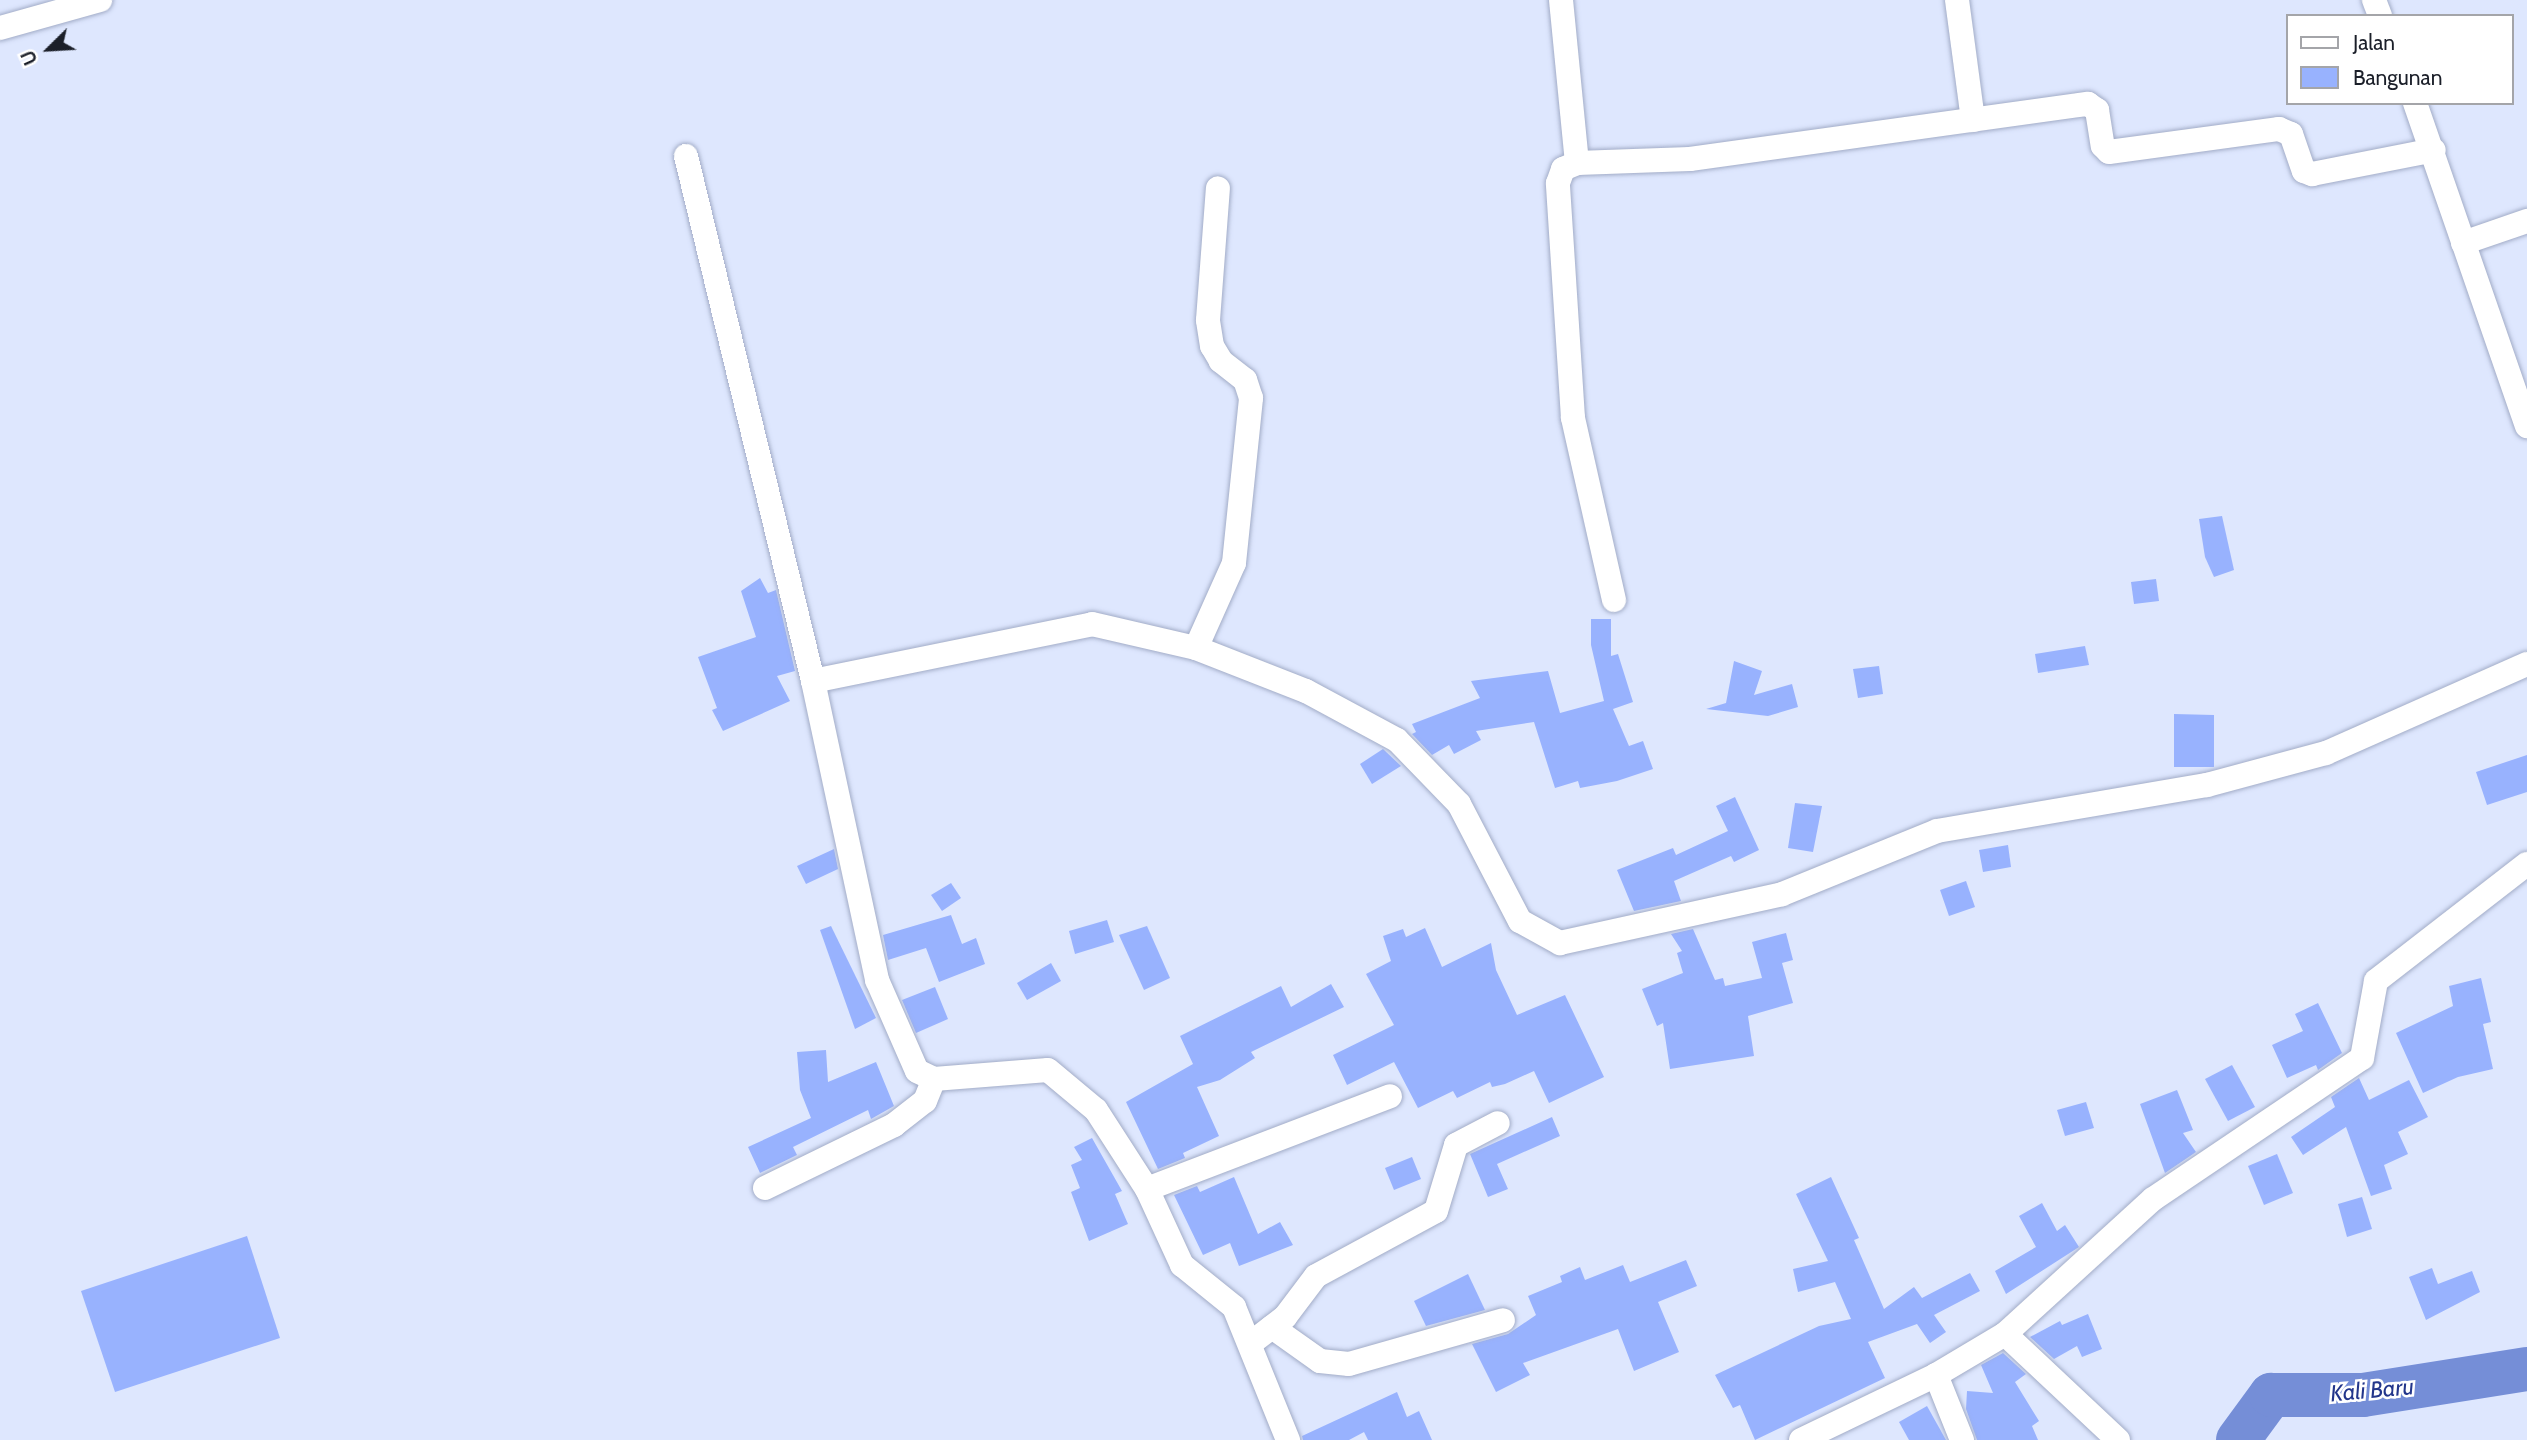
<!DOCTYPE html>
<html>
<head>
<meta charset="utf-8">
<style>
	body { margin:0 }
	#map { position:relative; width:2527px; height:1440px; overflow:hidden; background:#dee7fe; font-family:Cabin,sans-serif }
	div>[style] { position:absolute }
	.river>* { height:44px; margin:-22px; padding:0 22px; transform-origin:22px; border-radius:22px; background:#758ed7 }
	.building>* { inset:0; background:#98b2fe }
	.roads { filter:drop-shadow(0 0 2px #a2acc7) drop-shadow(0 0 2px #a2acc7) }
	.street>* { height:24px; margin:-12px; padding:0 12px; transform-origin:12px; border-radius:12px; background:#fff }
	span { translate:-50% -50%; white-space:nowrap; text-align:center; line-height:1.15; -webkit-text-stroke:5px #fff; paint-order:stroke }
	.water-label { font-size:23px; color:#23368b; font-style:italic }
	.legend { position:absolute; left:2286px; top:14px; width:228px; height:91px; box-sizing:border-box; background:#fff; border:2px solid #a4a5a9; margin:0; padding:9px 12px; list-style:none; font-size:21px; color:#1b1f29 }
	.legend li { display:flex; align-items:center; gap:14px; height:35px }
	.legend b { width:35px; border:2px solid #a4a5a9 }
	.north { position:absolute; left:14px; top:14px; width:70px; height:70px; -webkit-text-stroke:5px #fff; paint-order:stroke; rotate:246deg; font-size:19px; font-weight:700; line-height:28px; text-align:center; color:#1b1f29 }
	.north::after { content:''; display:block; margin:auto; width:24px; height:32px; background:#1b1f29; clip-path:polygon(50% 0,100% 100%,50% 72%,0 100%) }
</style>
</head>
<body>
<div id="map">
	<div class="river">
		<div style="left:2238px;top:1440px;width:56px;rotate:-53.7deg"></div>
		<div style="left:2271px;top:1395px;width:92px"></div>
		<div style="left:2363px;top:1395px;width:166px;rotate:-9deg"></div>
	</div>
	<div class="building">
		<div style="clip-path:polygon(2222px 516px,2234px 570px,2214px 577px,2205px 557px,2199px 519px)"></div>
		<div style="clip-path:polygon(760px 578px,768px 593px,776px 590px,795px 671px,777px 676px,790px 701px,723px 731px,712px 710px,717px 708px,698px 657px,756px 637px,741px 591px)"></div>
		<div style="clip-path:polygon(2156px 579px,2159px 601px,2134px 604px,2131px 582px)"></div>
		<div style="clip-path:polygon(1591px 619px,1611px 619px,1611px 656px,1618px 654px,1633px 702px,1613px 709px,1629px 746px,1643px 741px,1653px 769px,1617px 781px,1580px 788px,1578px 781px,1555px 788px,1534px 722px,1476px 731px,1481px 740px,1454px 754px,1449px 745px,1432px 755px,1412px 734px,1416px 732px,1412px 724px,1480px 698px,1471px 681px,1548px 671px,1560px 713px,1604px 701px,1591px 645px)"></div>
		<div style="clip-path:polygon(2085px 646px,2089px 665px,2038px 673px,2035px 654px)"></div>
		<div style="clip-path:polygon(1734px 661px,1762px 671px,1754px 695px,1792px 684px,1798px 707px,1768px 716px,1706px 709px,1726px 703px)"></div>
		<div style="clip-path:polygon(1879px 666px,1883px 694px,1858px 698px,1853px 669px)"></div>
		<div style="clip-path:polygon(2174px 714px,2214px 715px,2214px 767px,2174px 767px)"></div>
		<div style="clip-path:polygon(1383px 749px,1401px 766px,1372px 784px,1360px 764px)"></div>
		<div style="clip-path:polygon(2527px 755px,2527px 792px,2487px 805px,2476px 772px)"></div>
		<div style="clip-path:polygon(1735px 797px,1759px 850px,1734px 862px,1731px 856px,1674px 881px,1681px 901px,1634px 911px,1617px 870px,1673px 848px,1676px 855px,1728px 831px,1716px 806px)"></div>
		<div style="clip-path:polygon(1795px 803px,1822px 806px,1813px 852px,1788px 848px)"></div>
		<div style="clip-path:polygon(2008px 845px,2011px 867px,1983px 872px,1979px 850px)"></div>
		<div style="clip-path:polygon(834px 849px,838px 869px,806px 884px,797px 866px)"></div>
		<div style="clip-path:polygon(1966px 881px,1975px 907px,1949px 916px,1940px 890px)"></div>
		<div style="clip-path:polygon(951px 883px,961px 898px,942px 911px,931px 895px)"></div>
		<div style="clip-path:polygon(951px 915px,962px 944px,976px 938px,985px 964px,939px 982px,926px 948px,888px 960px,883px 935px)"></div>
		<div style="clip-path:polygon(1107px 920px,1114px 942px,1075px 954px,1069px 931px)"></div>
		<div style="clip-path:polygon(831px 926px,876px 1018px,855px 1029px,820px 930px)"></div>
		<div style="clip-path:polygon(1147px 926px,1170px 978px,1144px 990px,1119px 935px)"></div>
		<div style="clip-path:polygon(1425px 928px,1442px 967px,1491px 943px,1496px 970px,1517px 1015px,1565px 995px,1604px 1077px,1549px 1103px,1534px 1071px,1505px 1084px,1492px 1087px,1490px 1082px,1457px 1098px,1453px 1091px,1418px 1108px,1394px 1062px,1347px 1085px,1333px 1055px,1394px 1025px,1366px 974px,1391px 961px,1383px 936px,1403px 929px,1406px 937px)"></div>
		<div style="clip-path:polygon(1693px 929px,1715px 980px,1723px 978px,1725px 986px,1762px 978px,1752px 942px,1786px 933px,1793px 960px,1782px 963px,1793px 1003px,1748px 1016px,1754px 1056px,1670px 1069px,1663px 1023px,1657px 1026px,1642px 989px,1683px 973px,1677px 953px,1682px 951px,1671px 934px)"></div>
		<div style="clip-path:polygon(1051px 963px,1061px 981px,1027px 1000px,1017px 983px)"></div>
		<div style="clip-path:polygon(2481px 978px,2491px 1022px,2483px 1024px,2493px 1069px,2458px 1077px,2423px 1093px,2396px 1033px,2453px 1006px,2449px 986px)"></div>
		<div style="clip-path:polygon(1331px 984px,1344px 1007px,1251px 1052px,1255px 1058px,1220px 1080px,1197px 1087px,1219px 1136px,1183px 1153px,1185px 1158px,1158px 1169px,1126px 1102px,1193px 1064px,1180px 1036px,1281px 986px,1291px 1007px)"></div>
		<div style="clip-path:polygon(935px 987px,948px 1019px,916px 1033px,902px 1000px)"></div>
		<div style="clip-path:polygon(2318px 1003px,2342px 1053px,2318px 1070px,2316px 1065px,2287px 1078px,2272px 1045px,2303px 1031px,2295px 1014px)"></div>
		<div style="clip-path:polygon(826px 1050px,828px 1082px,876px 1062px,894px 1106px,871px 1119px,868px 1110px,793px 1147px,797px 1155px,760px 1173px,748px 1147px,811px 1118px,800px 1090px,797px 1052px)"></div>
		<div style="clip-path:polygon(2232px 1065px,2255px 1107px,2228px 1121px,2205px 1079px)"></div>
		<div style="clip-path:polygon(2359px 1078px,2369px 1100px,2409px 1080px,2428px 1117px,2398px 1132px,2408px 1154px,2384px 1165px,2392px 1189px,2371px 1196px,2346px 1127px,2303px 1155px,2291px 1137px,2335px 1107px,2331px 1097px)"></div>
		<div style="clip-path:polygon(2177px 1090px,2193px 1130px,2183px 1133px,2196px 1152px,2165px 1173px,2140px 1104px)"></div>
		<div style="clip-path:polygon(2086px 1102px,2094px 1128px,2065px 1136px,2057px 1110px)"></div>
		<div style="clip-path:polygon(1552px 1117px,1560px 1136px,1497px 1164px,1508px 1189px,1488px 1197px,1470px 1154px)"></div>
		<div style="clip-path:polygon(1092px 1138px,1122px 1191px,1115px 1194px,1128px 1224px,1089px 1241px,1071px 1192px,1080px 1188px,1071px 1165px,1082px 1160px,1074px 1147px)"></div>
		<div style="clip-path:polygon(2277px 1154px,2293px 1193px,2264px 1205px,2248px 1166px)"></div>
		<div style="clip-path:polygon(1412px 1157px,1421px 1179px,1394px 1190px,1385px 1168px)"></div>
		<div style="clip-path:polygon(1234px 1177px,1258px 1234px,1280px 1222px,1293px 1245px,1239px 1266px,1230px 1243px,1203px 1255px,1174px 1195px,1197px 1186px,1200px 1192px)"></div>
		<div style="clip-path:polygon(1831px 1177px,1859px 1238px,1854px 1240px,1884px 1309px,1914px 1287px,1922px 1298px,1970px 1273px,1980px 1291px,1934px 1315px,1946px 1332px,1930px 1343px,1917px 1324px,1868px 1342px,1885px 1378px,1755px 1440px,1740px 1405px,1733px 1408px,1715px 1375px,1819px 1326px,1851px 1319px,1835px 1282px,1798px 1292px,1793px 1269px,1828px 1261px,1796px 1194px)"></div>
		<div style="clip-path:polygon(2362px 1197px,2372px 1229px,2347px 1237px,2338px 1204px)"></div>
		<div style="clip-path:polygon(2042px 1203px,2057px 1231px,2065px 1225px,2079px 1247px,2006px 1294px,1995px 1271px,2036px 1247px,2019px 1216px)"></div>
		<div style="clip-path:polygon(247px 1236px,280px 1338px,115px 1392px,81px 1291px)"></div>
		<div style="clip-path:polygon(1686px 1260px,1697px 1286px,1658px 1302px,1679px 1352px,1634px 1371px,1618px 1329px,1523px 1363px,1530px 1375px,1496px 1392px,1472px 1344px,1508px 1334px,1536px 1315px,1528px 1296px,1562px 1282px,1560px 1276px,1580px 1267px,1585px 1280px,1623px 1265px,1630px 1282px)"></div>
		<div style="clip-path:polygon(2432px 1268px,2438px 1284px,2472px 1271px,2480px 1292px,2426px 1320px,2409px 1277px)"></div>
		<div style="clip-path:polygon(1468px 1274px,1485px 1310px,1426px 1326px,1414px 1301px)"></div>
		<div style="clip-path:polygon(2088px 1314px,2102px 1349px,2082px 1357px,2077px 1346px,2054px 1359px,2030px 1337px,2060px 1321px,2062px 1325px)"></div>
		<div style="clip-path:polygon(2003px 1353px,2026px 1374px,2015px 1382px,2039px 1421px,2032px 1426px,2038px 1440px,1977px 1440px,1966px 1409px,1967px 1391px,1993px 1393px,1981px 1365px)"></div>
		<div style="clip-path:polygon(1397px 1392px,1407px 1417px,1419px 1411px,1432px 1440px,1368px 1440px,1364px 1432px,1349px 1440px,1303px 1440px,1302px 1436px)"></div>
		<div style="clip-path:polygon(1927px 1406px,1946px 1440px,1909px 1440px,1899px 1422px)"></div>
	</div>
	<div class="roads">
		<div class="street">
			<div style="left:1561px;top:0;width:164px;rotate:84.4deg"></div>
			<div style="left:1957px;top:0;width:121px;rotate:82.4deg"></div>
			<div style="left:2374px;top:0;width:17px;rotate:69deg"></div>
			<div style="left:0;top:28px;width:104px;rotate:-15.6deg"></div>
			<div style="left:2415px;top:103px;width:342px;rotate:70.9deg"></div>
			<div style="left:686px;top:156px;width:540px;rotate:76.4deg"></div>
			<div style="left:813px;top:681px;width:306px;rotate:77.9deg"></div>
			<div style="left:877px;top:980px;width:99px;rotate:66.3deg"></div>
			<div style="left:917px;top:1071px;width:19px;rotate:25deg"></div>
			<div style="left:934px;top:1079px;width:114px;rotate:-4.5deg"></div>
			<div style="left:1048px;top:1070px;width:62px;rotate:39.8deg"></div>
			<div style="left:1096px;top:1110px;width:94px;rotate:57.2deg"></div>
			<div style="left:1147px;top:1189px;width:84px;rotate:65.3deg"></div>
			<div style="left:1182px;top:1265px;width:67px;rotate:38.9deg"></div>
			<div style="left:1234px;top:1307px;width:144px;rotate:67.9deg"></div>
			<div style="left:2463px;top:243px;width:68px;rotate:-19deg"></div>
			<div style="left:1614px;top:600px;width:187px;rotate:-102.7deg"></div>
			<div style="left:1573px;top:418px;width:235px;rotate:-93.7deg"></div>
			<div style="left:1558px;top:183px;width:15px;rotate:-70deg"></div>
			<div style="left:1563px;top:169px;width:15px;rotate:-23deg"></div>
			<div style="left:1577px;top:163px;width:113px;rotate:-2deg"></div>
			<div style="left:1690px;top:159px;width:402px;rotate:-7.9deg"></div>
			<div style="left:2088px;top:104px;width:11px;rotate:34deg"></div>
			<div style="left:2097px;top:110px;width:36px;rotate:81deg"></div>
			<div style="left:2103px;top:146px;width:8px;rotate:45deg"></div>
			<div style="left:2109px;top:152px;width:172px;rotate:-7.7deg"></div>
			<div style="left:2279px;top:129px;width:13px;rotate:23deg"></div>
			<div style="left:2291px;top:134px;width:39px;rotate:71deg"></div>
			<div style="left:2304px;top:171px;width:9px;rotate:21deg"></div>
			<div style="left:2312px;top:174px;width:124px;rotate:-11.1deg"></div>
			<div style="left:1196px;top:648px;width:93px;rotate:-65.9deg"></div>
			<div style="left:1234px;top:563px;width:166px;rotate:-84.1deg"></div>
			<div style="left:1251px;top:398px;width:19px;rotate:-108deg"></div>
			<div style="left:1245px;top:380px;width:31px;rotate:-142deg"></div>
			<div style="left:1221px;top:361px;width:17px;rotate:-121deg"></div>
			<div style="left:1212px;top:346px;width:26px;rotate:-99deg"></div>
			<div style="left:1208px;top:320px;width:132px;rotate:-85.7deg"></div>
			<div style="left:813px;top:681px;width:285px;rotate:-11.5deg"></div>
			<div style="left:1092px;top:624px;width:107px;rotate:13deg"></div>
			<div style="left:1196px;top:648px;width:118px;rotate:21.4deg"></div>
			<div style="left:1306px;top:691px;width:103px;rotate:28.3deg"></div>
			<div style="left:1397px;top:740px;width:89px;rotate:45.9deg"></div>
			<div style="left:1459px;top:804px;width:132px;rotate:62.5deg"></div>
			<div style="left:1520px;top:921px;width:46px;rotate:28.8deg"></div>
			<div style="left:1560px;top:943px;width:227px;rotate:-12.4deg"></div>
			<div style="left:1782px;top:894px;width:167px;rotate:-22.1deg"></div>
			<div style="left:1937px;top:831px;width:274px;rotate:-9.7deg"></div>
			<div style="left:2207px;top:785px;width:123px;rotate:-15.1deg"></div>
			<div style="left:2326px;top:753px;width:220px;rotate:-23.9deg"></div>
			<div style="left:765px;top:1188px;width:144px;rotate:-26deg"></div>
			<div style="left:894px;top:1125px;width:39px;rotate:-38deg"></div>
			<div style="left:925px;top:1101px;width:24px;rotate:-68deg"></div>
			<div style="left:1147px;top:1189px;width:260px;rotate:-20.9deg"></div>
			<div style="left:1272px;top:1327px;width:59px;rotate:35.3deg"></div>
			<div style="left:1320px;top:1361px;width:29px;rotate:6deg"></div>
			<div style="left:1349px;top:1364px;width:160px;rotate:-15.9deg"></div>
			<div style="left:2005px;top:1334px;width:155px;rotate:43.2deg"></div>
			<div style="left:1251px;top:1343px;width:43px;rotate:-37.4deg"></div>
			<div style="left:1285px;top:1317px;width:51px;rotate:-52.9deg"></div>
			<div style="left:1316px;top:1276px;width:136px;rotate:-28.4deg"></div>
			<div style="left:1436px;top:1211px;width:69px;rotate:-73.1deg"></div>
			<div style="left:1456px;top:1145px;width:47px;rotate:-27.6deg"></div>
			<div style="left:1936px;top:1375px;width:70px;rotate:68.2deg"></div>
			<div style="left:1801px;top:1440px;width:150px;rotate:-25.7deg"></div>
			<div style="left:1936px;top:1375px;width:80px;rotate:-30.7deg"></div>
			<div style="left:2005px;top:1334px;width:200px;rotate:-42.4deg"></div>
			<div style="left:2153px;top:1199px;width:252px;rotate:-34deg"></div>
			<div style="left:2362px;top:1058px;width:78px;rotate:-79.7deg"></div>
			<div style="left:2376px;top:981px;width:191px;rotate:-37.8deg"></div>
		</div>
	</div>
	<div class="water-label">
		<span style="left:2372px;top:1390px;rotate:-5deg">Kali Baru</span>
	</div>
	<ul class="legend">
	<li><b style="height:9px;background:#fff"></b>Jalan</li>
	<li><b style="height:19px;background:#98b2fe"></b>Bangunan</li>
	</ul>
	<div class="north">U</div>
</div>
</body>
</html>
